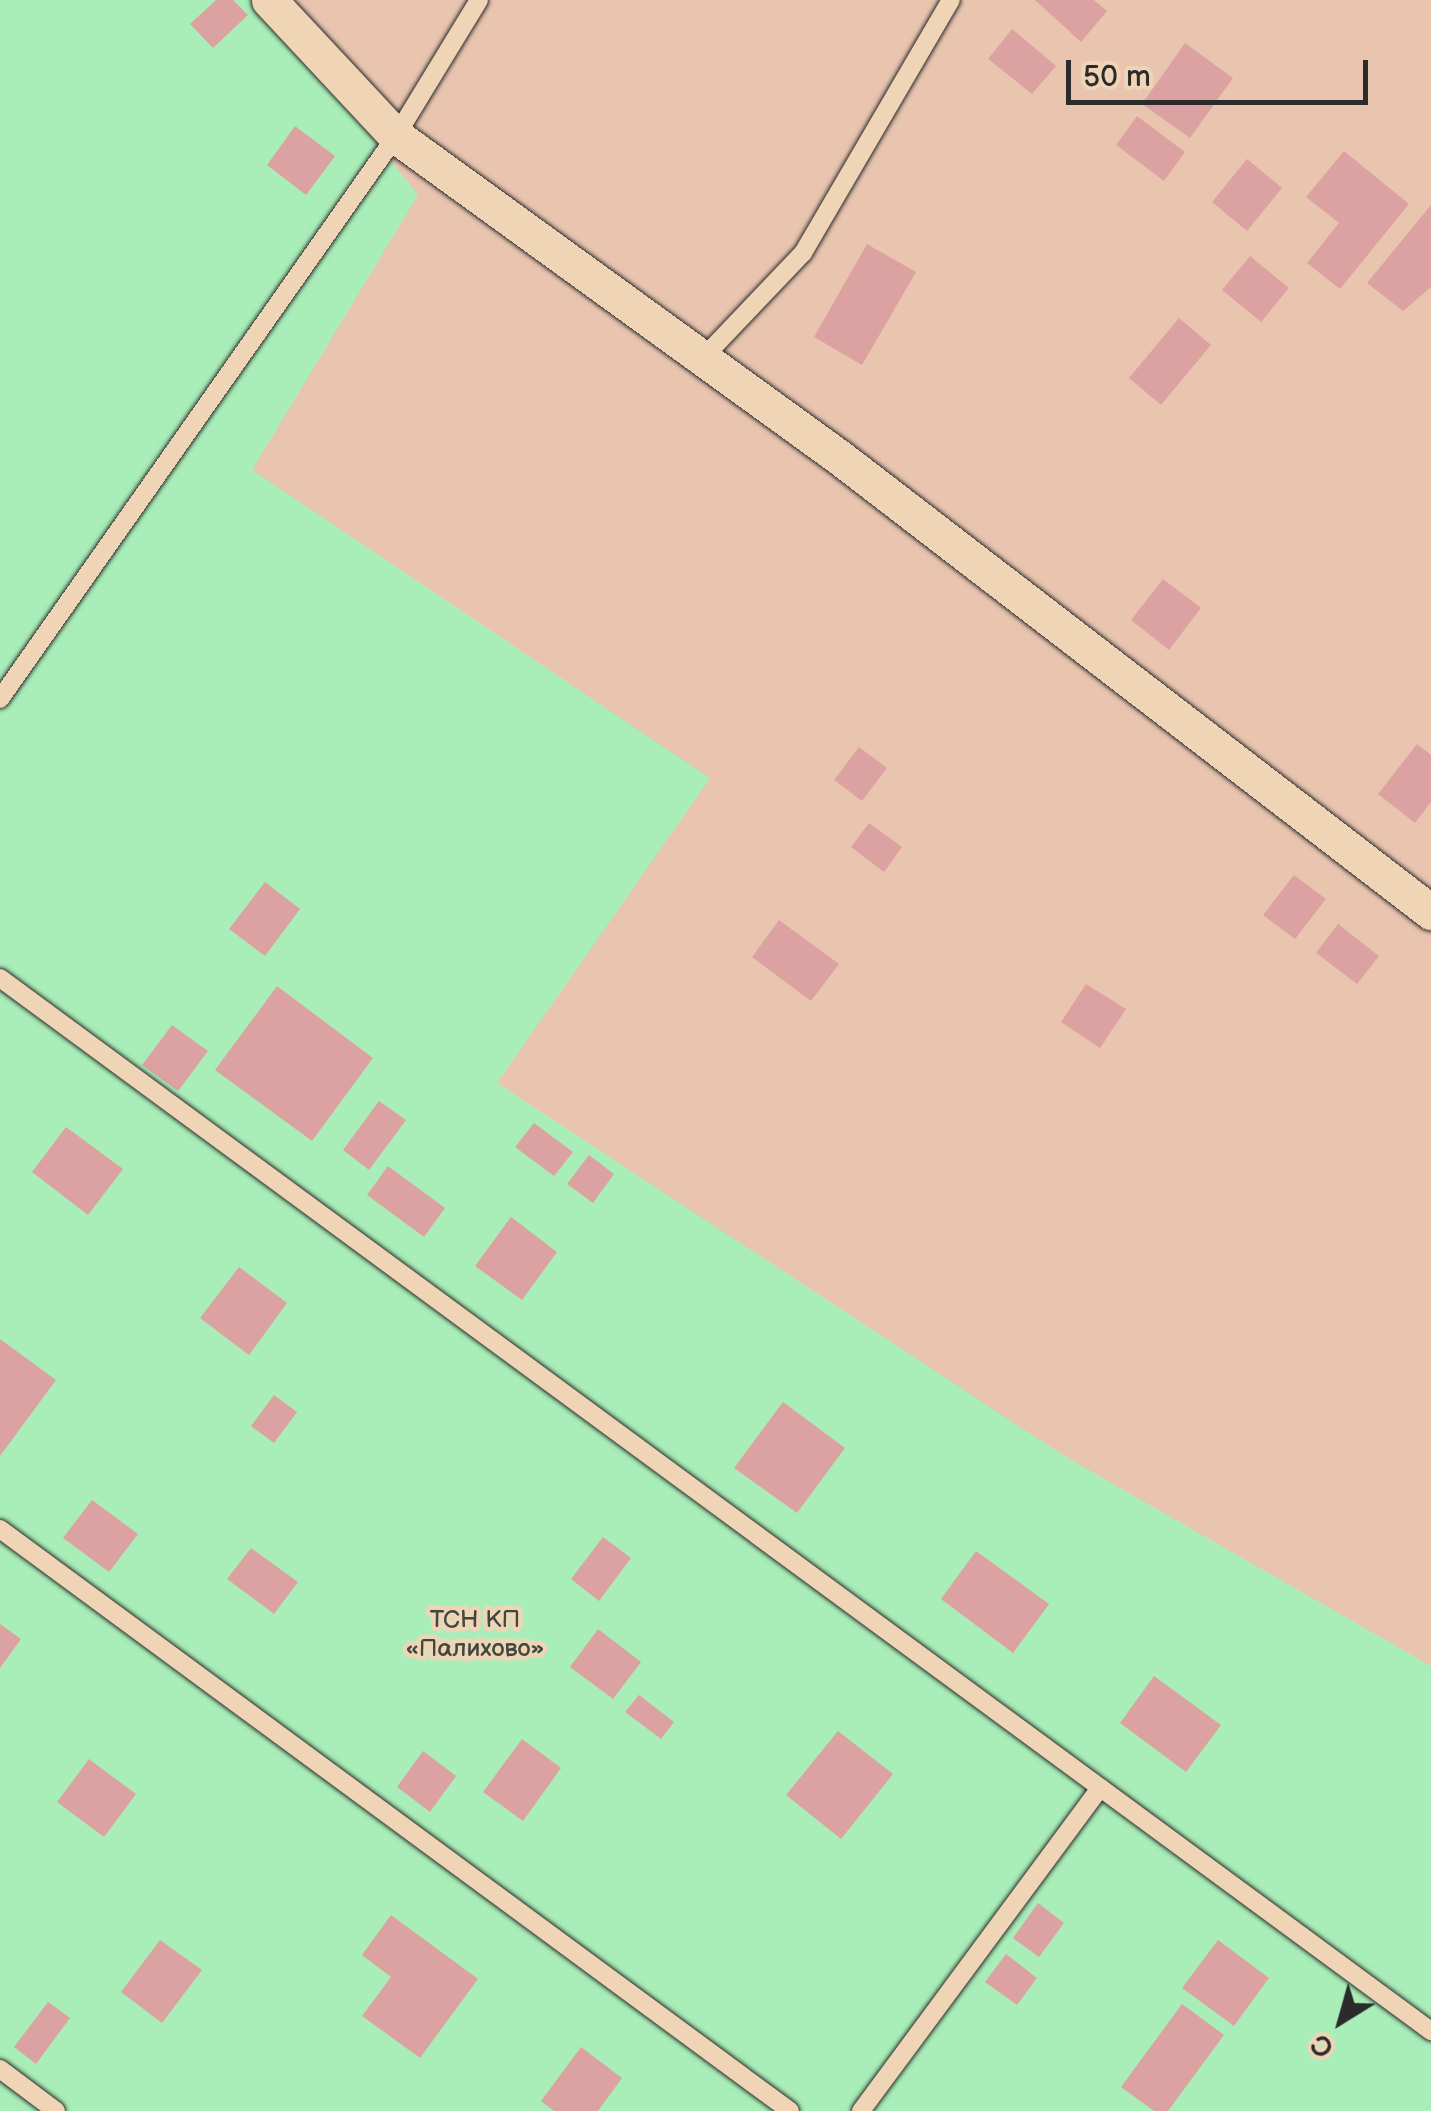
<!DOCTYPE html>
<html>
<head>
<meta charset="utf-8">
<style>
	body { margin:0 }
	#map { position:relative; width:1431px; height:2111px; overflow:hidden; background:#e9c5b0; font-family:"Balsamiq Sans",sans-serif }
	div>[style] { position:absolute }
	.green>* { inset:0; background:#a9eeb9 }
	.building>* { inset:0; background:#dca2a1 }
	.roads { filter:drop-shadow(0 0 2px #2b2b2b) drop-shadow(0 0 2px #2b2b2b) }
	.lane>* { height:18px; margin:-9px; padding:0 9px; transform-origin:9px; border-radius:9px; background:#efd4b6 }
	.street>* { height:35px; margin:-17.5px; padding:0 17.5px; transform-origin:17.5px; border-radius:17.5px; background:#efd4b6 }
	span { translate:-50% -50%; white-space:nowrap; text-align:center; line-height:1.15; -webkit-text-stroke:9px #efd4b6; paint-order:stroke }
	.park-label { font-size:25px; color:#3e4840 }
	.north { position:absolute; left:1291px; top:1971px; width:100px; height:100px; -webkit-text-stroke:8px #efd4b6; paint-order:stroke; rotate:217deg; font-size:28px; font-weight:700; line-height:40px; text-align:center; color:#2b2b2b }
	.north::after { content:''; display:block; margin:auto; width:35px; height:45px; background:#2b2b2b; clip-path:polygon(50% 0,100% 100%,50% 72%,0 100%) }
	.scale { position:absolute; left:1066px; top:60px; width:302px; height:45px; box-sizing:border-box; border:5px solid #2b2b2b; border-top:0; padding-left:12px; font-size:30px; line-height:35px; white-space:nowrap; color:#2b2b2b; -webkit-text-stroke:8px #efd4b6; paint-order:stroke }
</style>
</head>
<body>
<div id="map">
	<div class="green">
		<div style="clip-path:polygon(0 0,265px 0,418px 195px,252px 470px,710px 778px,497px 1083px,1066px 1457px,1431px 1666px,1431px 2111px,0 2111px)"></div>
	</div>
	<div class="building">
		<div style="clip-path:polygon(216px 0,233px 0,248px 15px,213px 48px,190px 24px)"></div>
		<div style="clip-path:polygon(1035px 0,1094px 0,1107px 11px,1081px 42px)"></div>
		<div style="clip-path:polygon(1012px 29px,1056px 66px,1032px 94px,988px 59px)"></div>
		<div style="clip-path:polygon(1185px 43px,1233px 78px,1190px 138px,1142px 104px)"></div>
		<div style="clip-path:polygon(1137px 116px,1185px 152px,1164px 181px,1116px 145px)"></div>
		<div style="clip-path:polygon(295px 126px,335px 156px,306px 195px,267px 165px)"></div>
		<div style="clip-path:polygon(1344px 151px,1409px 204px,1340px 289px,1307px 263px,1339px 223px,1306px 197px)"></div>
		<div style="clip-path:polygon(1247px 159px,1282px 188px,1247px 231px,1212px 202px)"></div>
		<div style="clip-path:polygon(1431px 205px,1431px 287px,1403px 311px,1367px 283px)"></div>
		<div style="clip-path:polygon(867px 244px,916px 272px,862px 365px,814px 337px)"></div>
		<div style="clip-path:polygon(1250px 256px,1289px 288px,1261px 322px,1222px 290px)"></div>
		<div style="clip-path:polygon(1179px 318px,1211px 345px,1161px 405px,1129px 378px)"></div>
		<div style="clip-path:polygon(1163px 579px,1201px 608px,1169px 650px,1131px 620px)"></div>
		<div style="clip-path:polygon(1417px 744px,1431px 755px,1431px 802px,1415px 823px,1378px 794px)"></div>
		<div style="clip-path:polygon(859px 747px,887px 768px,862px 801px,834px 780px)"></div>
		<div style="clip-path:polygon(869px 823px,902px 847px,884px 872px,851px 847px)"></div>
		<div style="clip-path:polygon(1294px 875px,1326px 899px,1295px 939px,1263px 915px)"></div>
		<div style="clip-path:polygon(265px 882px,300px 909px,265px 956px,229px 929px)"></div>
		<div style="clip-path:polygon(779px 920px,839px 964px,811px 1001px,752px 957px)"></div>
		<div style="clip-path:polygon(1338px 924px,1379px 956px,1357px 984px,1316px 953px)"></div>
		<div style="clip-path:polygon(1086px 984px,1126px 1009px,1100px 1048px,1061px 1022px)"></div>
		<div style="clip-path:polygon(277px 986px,373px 1058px,312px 1141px,215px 1070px)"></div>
		<div style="clip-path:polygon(172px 1025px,208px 1051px,178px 1091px,142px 1065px)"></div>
		<div style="clip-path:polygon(379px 1101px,406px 1120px,369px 1170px,343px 1150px)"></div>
		<div style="clip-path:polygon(534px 1123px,573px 1152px,554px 1176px,515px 1147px)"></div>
		<div style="clip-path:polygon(66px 1127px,123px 1169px,88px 1215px,32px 1172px)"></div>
		<div style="clip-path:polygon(589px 1155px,614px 1174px,593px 1203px,567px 1184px)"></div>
		<div style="clip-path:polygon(388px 1166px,445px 1208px,424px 1237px,367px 1195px)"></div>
		<div style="clip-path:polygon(511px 1217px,557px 1252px,522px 1300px,475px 1266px)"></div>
		<div style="clip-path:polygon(239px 1267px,287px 1303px,249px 1355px,200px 1318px)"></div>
		<div style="clip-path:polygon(0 1339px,56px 1380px,0 1456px)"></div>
		<div style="clip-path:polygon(274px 1395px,297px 1412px,274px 1443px,251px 1426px)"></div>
		<div style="clip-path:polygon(783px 1402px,845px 1448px,797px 1513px,734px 1468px)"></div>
		<div style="clip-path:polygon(92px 1500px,138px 1534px,109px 1572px,63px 1538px)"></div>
		<div style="clip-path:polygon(603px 1537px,631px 1558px,599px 1601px,571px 1579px)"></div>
		<div style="clip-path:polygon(251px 1548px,298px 1582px,274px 1614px,227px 1579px)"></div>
		<div style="clip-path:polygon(976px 1551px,1049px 1604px,1013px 1653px,941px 1599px)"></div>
		<div style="clip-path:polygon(0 1624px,21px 1639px,0 1668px)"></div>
		<div style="clip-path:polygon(598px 1629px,641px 1662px,613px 1699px,570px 1667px)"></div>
		<div style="clip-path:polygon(1154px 1676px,1221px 1725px,1186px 1772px,1120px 1723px)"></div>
		<div style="clip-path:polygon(639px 1695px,674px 1722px,661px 1739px,625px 1712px)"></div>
		<div style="clip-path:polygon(838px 1731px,893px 1774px,841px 1839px,786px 1795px)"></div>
		<div style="clip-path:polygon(522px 1739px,561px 1768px,523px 1821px,483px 1792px)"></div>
		<div style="clip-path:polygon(423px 1751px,456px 1776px,430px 1812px,397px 1787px)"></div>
		<div style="clip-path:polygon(89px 1759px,136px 1794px,104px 1837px,57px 1802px)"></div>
		<div style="clip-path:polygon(1038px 1903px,1064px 1923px,1039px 1957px,1013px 1938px)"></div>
		<div style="clip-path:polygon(391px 1915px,478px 1979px,420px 2058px,362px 2016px,391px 1977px,362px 1955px)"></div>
		<div style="clip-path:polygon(160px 1940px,202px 1970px,162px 2023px,121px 1992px)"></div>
		<div style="clip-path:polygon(1218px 1940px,1269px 1978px,1234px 2026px,1182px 1988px)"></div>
		<div style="clip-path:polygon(1006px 1954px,1037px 1978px,1017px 2005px,985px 1982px)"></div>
		<div style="clip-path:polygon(48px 2002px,70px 2018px,36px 2064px,14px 2047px)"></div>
		<div style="clip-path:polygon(1182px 2004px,1224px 2035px,1168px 2111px,1154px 2111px,1121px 2087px)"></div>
		<div style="clip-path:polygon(581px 2047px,622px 2078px,598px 2111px,554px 2111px,541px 2101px)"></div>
	</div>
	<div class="roads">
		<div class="lane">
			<div style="left:701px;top:360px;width:148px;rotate:-46.4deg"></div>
			<div style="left:803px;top:253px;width:293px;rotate:-59.7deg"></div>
			<div style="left:0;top:699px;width:688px;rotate:-54.88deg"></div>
			<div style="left:396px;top:136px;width:159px;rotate:-58.6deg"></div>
			<div style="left:0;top:978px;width:1777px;rotate:36.35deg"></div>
			<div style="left:0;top:1529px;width:981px;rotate:36.38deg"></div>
			<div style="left:0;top:2069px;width:70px;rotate:36.9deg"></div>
			<div style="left:861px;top:2111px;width:402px;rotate:-53.5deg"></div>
		</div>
		<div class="street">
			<div style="left:269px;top:0;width:186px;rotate:47deg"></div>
			<div style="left:396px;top:136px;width:547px;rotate:35.93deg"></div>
			<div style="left:839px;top:457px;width:747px;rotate:37.55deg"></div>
		</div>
	</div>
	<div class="park-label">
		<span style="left:475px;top:1635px">ТСН КП<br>«Палихово»</span>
	</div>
	<div class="north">С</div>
	<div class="scale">50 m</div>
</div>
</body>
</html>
